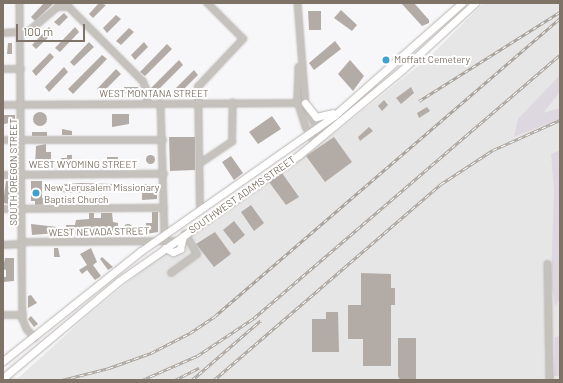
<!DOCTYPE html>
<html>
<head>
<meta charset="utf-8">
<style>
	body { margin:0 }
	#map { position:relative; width:563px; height:383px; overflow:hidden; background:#f7f6f8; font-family:Barlow,sans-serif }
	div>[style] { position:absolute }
	.built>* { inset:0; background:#e7e6e6 }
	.green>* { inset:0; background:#ddd8df }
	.building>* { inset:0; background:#b3aca6 }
	.round { border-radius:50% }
	.roads { filter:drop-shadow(0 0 1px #b8b4b0) drop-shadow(0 0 1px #b8b4b0) }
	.minor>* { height:5.5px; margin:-2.75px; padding:0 2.75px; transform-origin:2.75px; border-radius:2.75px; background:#c5c2be }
	.major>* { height:7px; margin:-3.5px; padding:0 3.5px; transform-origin:3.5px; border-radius:3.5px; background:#fff }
	.rail>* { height:3px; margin-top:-1.5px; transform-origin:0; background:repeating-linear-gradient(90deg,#fff 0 4.5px,#aaa49e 0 9px); box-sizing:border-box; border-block:1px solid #aaa49e }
	.dots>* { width:11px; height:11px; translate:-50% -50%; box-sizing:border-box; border:2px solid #fff; border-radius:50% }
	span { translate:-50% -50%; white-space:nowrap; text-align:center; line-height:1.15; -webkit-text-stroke:4px #fff; paint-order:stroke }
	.poi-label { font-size:10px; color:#7e7366 }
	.left { translate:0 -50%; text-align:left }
	.street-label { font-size:10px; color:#7e7366 }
	.frame { position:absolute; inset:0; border:4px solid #7e7366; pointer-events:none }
	.scale { position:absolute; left:16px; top:24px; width:69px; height:18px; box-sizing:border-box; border:2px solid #7e7366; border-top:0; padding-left:5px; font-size:12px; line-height:14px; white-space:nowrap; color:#7e7366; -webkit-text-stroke:3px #fff; paint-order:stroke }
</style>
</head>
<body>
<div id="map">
	<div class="built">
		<div style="clip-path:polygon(484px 3px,560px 3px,560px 380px,3px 380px,3px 377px,18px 378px,89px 314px,156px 259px,335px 133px,428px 58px)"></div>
	</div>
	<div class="green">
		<div style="clip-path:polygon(560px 75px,560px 92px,543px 113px,560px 108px,560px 119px,514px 137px,518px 119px)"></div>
		<div style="clip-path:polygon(560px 150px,560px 299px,555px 306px,551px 282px,554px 190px,551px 154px)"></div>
		<div style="clip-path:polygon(560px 336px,560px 376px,554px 376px,555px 337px)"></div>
	</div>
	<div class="building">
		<div style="clip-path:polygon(44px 3px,54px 3px,35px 21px,31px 17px)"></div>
		<div style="clip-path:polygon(99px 3px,106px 5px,93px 18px,89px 14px)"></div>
		<div style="clip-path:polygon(401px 3px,414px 3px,429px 20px,429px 23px,422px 26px)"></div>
		<div style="clip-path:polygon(341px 10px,357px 25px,352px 31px,334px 18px)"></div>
		<div style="clip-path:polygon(308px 11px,321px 11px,321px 30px,309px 30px)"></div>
		<div style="clip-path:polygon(64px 13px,68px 17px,59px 26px,54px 22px)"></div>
		<div style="clip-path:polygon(116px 15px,121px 19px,107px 33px,103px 28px)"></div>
		<div style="clip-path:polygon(49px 27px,54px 32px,36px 49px,32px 45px)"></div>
		<div style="clip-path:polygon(75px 27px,79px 32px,60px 52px,55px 48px)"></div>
		<div style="clip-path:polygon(129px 28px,134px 32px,121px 45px,116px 41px)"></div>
		<div style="clip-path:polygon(335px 41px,341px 49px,314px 70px,309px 63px)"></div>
		<div style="clip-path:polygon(89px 42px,94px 47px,74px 66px,70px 62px)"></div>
		<div style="clip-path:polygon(144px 42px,148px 47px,135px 60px,131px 55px)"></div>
		<div style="clip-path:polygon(8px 43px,12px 43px,12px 54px,7px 54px)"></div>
		<div style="clip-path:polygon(167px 44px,172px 49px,145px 76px,140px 72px)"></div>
		<div style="clip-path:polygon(50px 53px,54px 57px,36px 76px,32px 71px)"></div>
		<div style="clip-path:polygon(102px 55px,107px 59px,73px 94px,68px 89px)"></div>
		<div style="clip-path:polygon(179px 60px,183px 65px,156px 92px,151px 88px)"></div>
		<div style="clip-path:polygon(350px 60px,364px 76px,353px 91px,338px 74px)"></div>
		<div style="clip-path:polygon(64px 67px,68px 72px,49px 92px,45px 87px)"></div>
		<div style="clip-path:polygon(116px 69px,121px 74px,102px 93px,97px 89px)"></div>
		<div style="clip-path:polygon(194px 70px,198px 75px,181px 92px,176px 88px)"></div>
		<div style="clip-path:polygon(124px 87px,138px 87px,138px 93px,124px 93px)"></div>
		<div style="clip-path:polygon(411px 87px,414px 93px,401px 104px,396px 98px)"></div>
		<div style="clip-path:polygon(384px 100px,388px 105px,382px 111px,378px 106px)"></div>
		<div style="clip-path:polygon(427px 107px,430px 111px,419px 118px,417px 113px)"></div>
		<div class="round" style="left:33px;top:112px;width:14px;height:14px"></div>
		<div style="clip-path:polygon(112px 114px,129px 114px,129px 124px,112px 127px)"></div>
		<div style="clip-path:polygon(4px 115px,15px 115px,15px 122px,4px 124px)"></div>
		<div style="clip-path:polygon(272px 116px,281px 129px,258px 144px,249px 132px)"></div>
		<div style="clip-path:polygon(369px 127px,373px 131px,360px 141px,358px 137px)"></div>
		<div style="clip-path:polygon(62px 129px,72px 131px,72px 135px,62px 135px)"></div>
		<div style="clip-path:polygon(32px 132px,47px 132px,47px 136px,32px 136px)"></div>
		<div style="clip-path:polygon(169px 137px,195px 137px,195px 170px,170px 171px)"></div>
		<div style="clip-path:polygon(334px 137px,352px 162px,325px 182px,306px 156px)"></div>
		<div style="clip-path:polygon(46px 144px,46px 152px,51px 152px,51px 163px,35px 166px,36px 146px)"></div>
		<div class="round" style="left:145.5px;top:154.5px;width:9px;height:9px"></div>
		<div style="clip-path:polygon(67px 155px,72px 155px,72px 165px,61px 166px,61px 158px,67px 158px)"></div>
		<div style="clip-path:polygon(231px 156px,243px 173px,234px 180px,222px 162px)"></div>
		<div style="clip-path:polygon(107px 157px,118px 157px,117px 167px,113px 167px,113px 163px,107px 163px)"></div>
		<div style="clip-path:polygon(282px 173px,299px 197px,286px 205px,269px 182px)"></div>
		<div style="clip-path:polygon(6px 181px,15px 182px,15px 205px,3px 203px)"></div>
		<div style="clip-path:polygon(31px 181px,42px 181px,42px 198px,52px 198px,52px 204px,35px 205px,35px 201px,31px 201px)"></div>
		<div style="clip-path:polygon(81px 183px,112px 184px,112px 190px,92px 190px,92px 193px,54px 192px,54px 185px)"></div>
		<div style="clip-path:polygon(142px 184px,157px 184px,157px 199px,142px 200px)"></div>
		<div style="clip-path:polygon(251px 205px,264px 223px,254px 231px,241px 212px)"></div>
		<div style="clip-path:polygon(152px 212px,158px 212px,158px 232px,146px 234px,146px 223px,152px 223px)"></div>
		<div style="clip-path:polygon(89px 213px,94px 213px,94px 218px,101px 218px,101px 213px,112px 213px,113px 222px,118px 223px,118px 234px,107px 233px,107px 228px,90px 228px,90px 233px,80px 235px,75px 235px,75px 231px,66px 231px,66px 225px,75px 225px,76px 220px,89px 219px)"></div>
		<div style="clip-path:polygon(234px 221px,245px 235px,234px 244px,223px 230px)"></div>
		<div class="round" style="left:124px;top:224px;width:8px;height:8px"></div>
		<div style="clip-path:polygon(31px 224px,57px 227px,57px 233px,32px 235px)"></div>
		<div style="clip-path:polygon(215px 232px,231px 254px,214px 267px,196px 244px)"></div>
		<div style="clip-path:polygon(54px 248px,58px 248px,60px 257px,54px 257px)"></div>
		<div style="clip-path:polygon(91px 248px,97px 262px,93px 265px,101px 276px,95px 280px,87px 270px,82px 274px,79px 270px,87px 265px,80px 254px)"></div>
		<div style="clip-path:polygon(102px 257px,113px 267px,108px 270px,100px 259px)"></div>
		<div style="clip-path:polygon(5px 258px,14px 258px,14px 281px,3px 282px,3px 277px,6px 277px,6px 270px,3px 269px)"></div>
		<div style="clip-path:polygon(361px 273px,391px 274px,391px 288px,395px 288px,395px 305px,391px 305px,391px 366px,363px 366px,363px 339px,348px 339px,348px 305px,361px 305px)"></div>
		<div style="clip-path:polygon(31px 295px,37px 303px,28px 308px,28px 296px)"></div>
		<div style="clip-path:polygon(326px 312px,338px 312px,339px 352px,312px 352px,312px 319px,326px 319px)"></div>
		<div style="clip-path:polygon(31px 316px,38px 324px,34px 327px,28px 319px)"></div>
		<div style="clip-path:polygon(398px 338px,416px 338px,416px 380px,400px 380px,398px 376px)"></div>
	</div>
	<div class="roads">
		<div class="minor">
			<div style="left:20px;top:3px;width:316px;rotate:89.5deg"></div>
			<div style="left:23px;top:319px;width:11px;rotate:68deg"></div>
			<div style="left:27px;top:329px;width:12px;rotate:48deg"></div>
			<div style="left:298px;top:3px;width:102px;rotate:85.5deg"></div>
			<div style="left:306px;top:105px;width:35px;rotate:65deg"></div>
			<div style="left:3px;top:33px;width:26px;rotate:-4deg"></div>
			<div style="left:29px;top:31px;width:38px;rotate:-40deg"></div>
			<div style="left:58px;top:7px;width:11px"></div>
			<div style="left:69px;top:7px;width:105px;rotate:45deg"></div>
			<div style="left:143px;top:81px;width:10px;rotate:66deg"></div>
			<div style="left:147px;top:90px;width:12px;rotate:85deg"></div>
			<div style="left:299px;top:67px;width:35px;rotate:92deg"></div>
			<div style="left:298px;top:102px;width:26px;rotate:72deg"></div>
			<div style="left:306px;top:127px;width:17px;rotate:59deg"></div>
			<div style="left:3px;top:69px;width:18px"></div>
			<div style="left:161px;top:103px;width:135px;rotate:88.3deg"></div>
			<div style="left:3px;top:105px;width:302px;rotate:-0.4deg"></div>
			<div style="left:3px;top:140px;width:160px"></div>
			<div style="left:199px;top:164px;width:40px;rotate:-34deg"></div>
			<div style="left:232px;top:142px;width:39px;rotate:-89deg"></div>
			<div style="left:3px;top:175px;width:161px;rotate:-0.4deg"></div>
			<div style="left:3px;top:209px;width:161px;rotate:-0.4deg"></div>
			<div style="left:200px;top:210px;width:123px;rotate:-90.9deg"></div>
			<div style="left:198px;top:87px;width:66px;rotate:-46.8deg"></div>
			<div style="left:243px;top:39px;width:51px;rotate:-135deg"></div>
			<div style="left:23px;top:242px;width:152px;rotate:-0.4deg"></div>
			<div style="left:3px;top:245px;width:20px;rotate:-3deg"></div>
			<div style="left:548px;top:264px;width:116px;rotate:89deg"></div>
			<div style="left:171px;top:273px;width:32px;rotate:-36deg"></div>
			<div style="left:197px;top:254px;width:23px;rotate:-121deg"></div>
			<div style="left:3px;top:315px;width:20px"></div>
		</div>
		<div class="major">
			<div style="left:305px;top:103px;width:18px;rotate:52deg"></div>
			<div style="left:316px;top:117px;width:17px;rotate:-13deg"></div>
			<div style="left:165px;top:248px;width:9px;rotate:27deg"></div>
			<div style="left:173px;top:252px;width:8px;rotate:-23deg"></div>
			<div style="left:180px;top:249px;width:13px;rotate:-77deg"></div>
			<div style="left:3px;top:361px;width:176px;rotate:-38.6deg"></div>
			<div style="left:141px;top:251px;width:237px;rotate:-35deg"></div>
			<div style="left:335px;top:115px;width:169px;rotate:-41.4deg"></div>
			<div style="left:3px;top:378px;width:151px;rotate:-39.9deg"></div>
			<div style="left:119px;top:281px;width:220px;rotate:-35deg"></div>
			<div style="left:299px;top:155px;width:135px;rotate:-39.6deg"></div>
			<div style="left:403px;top:69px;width:98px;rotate:-42.5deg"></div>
		</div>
	</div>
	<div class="rail">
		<div style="left:419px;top:101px;width:167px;rotate:-32.3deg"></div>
		<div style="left:62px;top:380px;width:49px;rotate:-14.3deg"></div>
		<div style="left:109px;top:368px;width:45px;rotate:-19.7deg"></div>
		<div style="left:151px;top:353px;width:44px;rotate:-27.1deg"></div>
		<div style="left:190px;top:333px;width:30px;rotate:-34deg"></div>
		<div style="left:215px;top:316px;width:456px;rotate:-40.8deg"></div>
		<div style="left:142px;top:380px;width:60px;rotate:-23.6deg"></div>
		<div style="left:197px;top:356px;width:69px;rotate:-33.7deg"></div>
		<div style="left:254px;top:318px;width:403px;rotate:-40.7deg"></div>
		<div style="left:175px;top:380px;width:27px;rotate:-27deg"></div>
		<div style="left:192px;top:380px;width:91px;rotate:-41deg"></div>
		<div style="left:214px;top:380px;width:300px;rotate:-40.8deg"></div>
		<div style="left:441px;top:184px;width:62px;rotate:-33.2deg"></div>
		<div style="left:493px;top:150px;width:73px;rotate:-24.1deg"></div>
	</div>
	<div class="dots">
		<div style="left:386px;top:60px;background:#40a0cf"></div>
		<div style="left:36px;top:193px;background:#40a0cf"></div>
	</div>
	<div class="poi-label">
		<span class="left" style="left:394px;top:60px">Moffatt Cemetery</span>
		<span class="left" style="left:44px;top:193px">New Jerusalem Missionary<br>Baptist Church</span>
	</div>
	<div class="street-label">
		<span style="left:154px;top:94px">WEST MONTANA STREET</span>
		<span style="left:83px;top:165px">WEST WYOMING STREET</span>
		<span style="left:14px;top:172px;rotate:-90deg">SOUTH OREGON STREET</span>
		<span style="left:242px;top:195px;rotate:-35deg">SOUTHWEST ADAMS STREET</span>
		<span style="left:99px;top:232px;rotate:-1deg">WEST NEVADA STREET</span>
	</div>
	<div class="frame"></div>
	<div class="scale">100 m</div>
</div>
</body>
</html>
